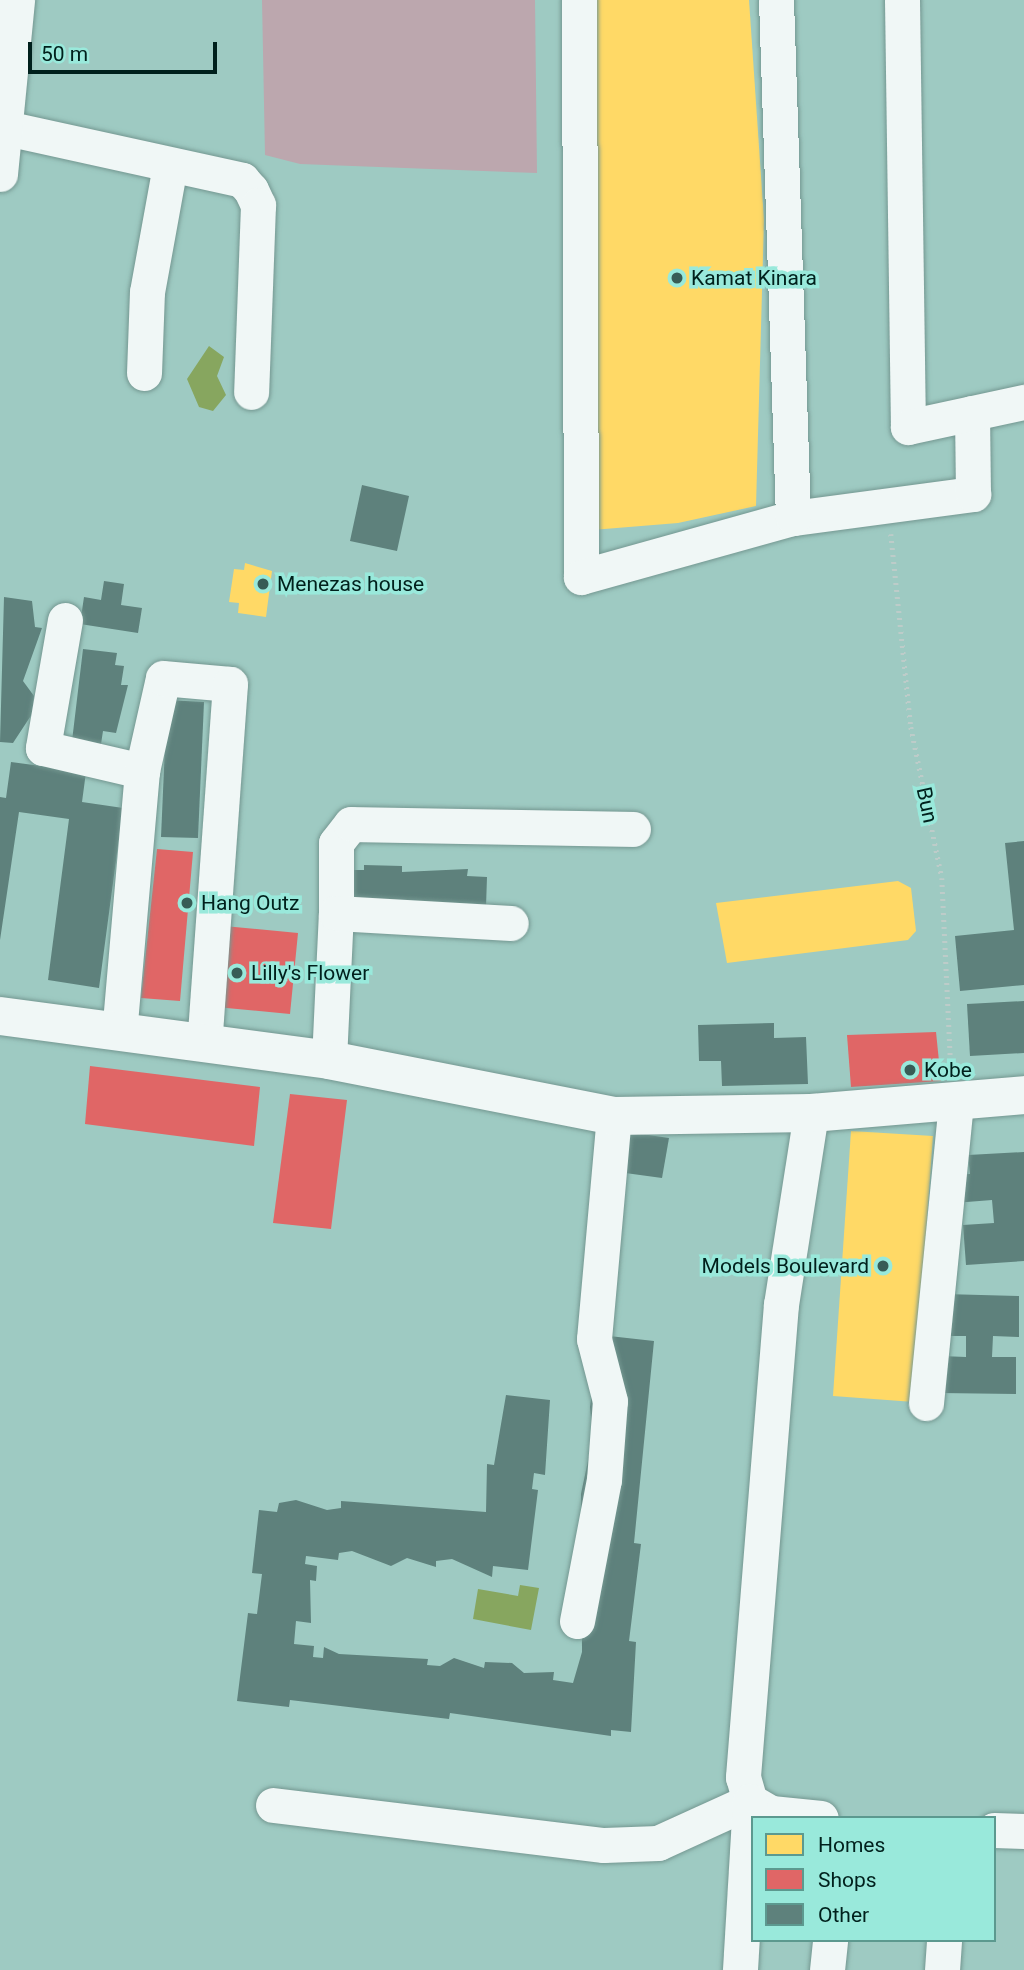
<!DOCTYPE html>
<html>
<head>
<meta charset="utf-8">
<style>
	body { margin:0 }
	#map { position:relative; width:1024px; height:1970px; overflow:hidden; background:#9ecac2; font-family:Roboto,sans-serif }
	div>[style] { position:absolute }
	.green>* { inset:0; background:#bca7ae }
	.water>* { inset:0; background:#87a65f }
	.homes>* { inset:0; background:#ffd966 }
	.shops>* { inset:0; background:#e06666 }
	.building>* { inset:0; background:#5e817c }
	.path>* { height:4.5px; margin-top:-2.25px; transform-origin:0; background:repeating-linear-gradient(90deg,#bdccc9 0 2px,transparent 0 7px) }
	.roads { filter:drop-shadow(0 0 2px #749791) drop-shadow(0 0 2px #749791) }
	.minor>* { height:35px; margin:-17.5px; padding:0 17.5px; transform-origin:17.5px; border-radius:17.5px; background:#f0f7f6 }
	.major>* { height:38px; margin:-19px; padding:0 19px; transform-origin:19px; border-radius:19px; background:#f0f7f6 }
	.dots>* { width:19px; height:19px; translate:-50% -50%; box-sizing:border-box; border:4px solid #99e9db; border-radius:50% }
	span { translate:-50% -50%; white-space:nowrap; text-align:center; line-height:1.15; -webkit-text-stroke:7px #99e9db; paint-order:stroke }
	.poi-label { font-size:21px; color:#00201c }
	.left { translate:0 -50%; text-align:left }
	.right { translate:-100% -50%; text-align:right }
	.street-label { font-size:21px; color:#00201c }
	.legend { position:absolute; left:751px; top:1816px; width:245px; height:126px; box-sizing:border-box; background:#99e9db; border:2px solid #5c998f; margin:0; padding:9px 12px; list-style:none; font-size:21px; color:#00201c }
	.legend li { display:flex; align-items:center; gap:14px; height:35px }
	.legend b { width:35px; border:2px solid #5c998f }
	.scale { position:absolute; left:28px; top:42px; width:189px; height:32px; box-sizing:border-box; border:4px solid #00201c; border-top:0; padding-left:9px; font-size:21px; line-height:24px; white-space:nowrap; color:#00201c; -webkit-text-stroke:5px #99e9db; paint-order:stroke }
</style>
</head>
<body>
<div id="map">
	<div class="green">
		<div style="clip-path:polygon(262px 0,535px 0,537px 173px,300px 164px,265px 155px)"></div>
	</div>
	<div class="water">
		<div style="clip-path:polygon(209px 346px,224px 357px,217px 376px,226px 395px,213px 411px,199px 407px,187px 379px)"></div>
		<div style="clip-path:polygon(520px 1585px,539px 1588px,531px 1630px,473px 1619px,478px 1589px,518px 1596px)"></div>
	</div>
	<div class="homes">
		<div style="clip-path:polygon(592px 0,749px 0,764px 220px,756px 506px,678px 523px,592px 530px)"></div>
		<div style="clip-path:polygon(245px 563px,272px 571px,266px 617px,238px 613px,239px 603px,229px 602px,234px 569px,244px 570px)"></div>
		<div style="clip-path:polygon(898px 881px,911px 888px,916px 931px,908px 940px,727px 963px,716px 903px)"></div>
		<div style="clip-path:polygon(851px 1131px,933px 1136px,914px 1402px,833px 1396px)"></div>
	</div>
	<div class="shops">
		<div style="clip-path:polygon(157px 849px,193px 852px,180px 1001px,141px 998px)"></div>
		<div style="clip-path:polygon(224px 926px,298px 933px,290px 1014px,216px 1007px)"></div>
		<div style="clip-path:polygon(936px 1032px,941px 1081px,851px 1087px,847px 1035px)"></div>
		<div style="clip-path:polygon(90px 1066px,260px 1087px,254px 1146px,85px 1124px)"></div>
		<div style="clip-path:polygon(290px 1094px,347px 1100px,331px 1229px,273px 1223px)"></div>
	</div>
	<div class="building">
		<div style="clip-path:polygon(362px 485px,409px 496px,397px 551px,350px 541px)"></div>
		<div style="clip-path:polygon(104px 581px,124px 584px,121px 605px,142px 608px,138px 633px,80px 624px,84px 597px,101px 600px)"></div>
		<div style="clip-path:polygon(4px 597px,32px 601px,35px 627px,42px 628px,23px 681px,34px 696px,32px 714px,13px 743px,0 742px)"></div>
		<div style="clip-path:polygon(83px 649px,117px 653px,115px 665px,124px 666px,121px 685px,128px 685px,116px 733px,103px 731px,101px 744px,72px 741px)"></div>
		<div style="clip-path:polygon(167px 700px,204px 702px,198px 838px,161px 837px)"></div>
		<div style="clip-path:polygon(11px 762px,86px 772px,82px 802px,123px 808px,99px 988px,48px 980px,69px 819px,19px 812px,0 940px,0 797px,6px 798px)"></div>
		<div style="clip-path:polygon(1024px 841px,1024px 985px,960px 991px,955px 936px,1014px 930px,1005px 843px)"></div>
		<div style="clip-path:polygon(364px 865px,402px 866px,402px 872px,468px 869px,467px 876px,487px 877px,486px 907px,347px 907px,340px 870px,364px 870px)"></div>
		<div style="clip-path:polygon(1024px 1001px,1024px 1053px,970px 1056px,967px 1004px)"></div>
		<div style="clip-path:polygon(774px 1023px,774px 1038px,806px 1037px,808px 1084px,722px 1086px,721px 1061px,699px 1061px,698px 1025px)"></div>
		<div style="clip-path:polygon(600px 1128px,669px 1138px,662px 1178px,596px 1169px)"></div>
		<div style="clip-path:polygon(1024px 1152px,1024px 1261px,966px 1265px,963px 1225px,994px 1223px,992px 1200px,954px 1203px,952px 1175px,970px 1174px,968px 1155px)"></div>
		<div style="clip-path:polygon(944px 1294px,1019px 1296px,1019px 1337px,993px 1336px,992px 1357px,1016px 1357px,1016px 1394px,940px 1393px,941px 1356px,966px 1357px,966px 1336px,943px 1336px)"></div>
		<div style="clip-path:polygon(600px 1335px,654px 1341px,634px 1543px,641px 1544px,629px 1641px,636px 1642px,631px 1732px,611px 1730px,611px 1736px,450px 1713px,449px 1719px,290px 1700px,289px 1707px,237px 1701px,248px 1613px,257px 1614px,262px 1574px,252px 1573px,259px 1510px,277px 1512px,279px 1503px,296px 1500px,327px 1510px,341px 1508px,341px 1501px,486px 1512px,487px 1464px,494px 1465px,506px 1395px,550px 1400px,545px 1475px,534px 1473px,532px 1489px,538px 1490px,528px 1570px,493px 1566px,492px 1577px,452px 1559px,436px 1561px,436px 1567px,407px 1558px,391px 1566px,352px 1551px,339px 1553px,338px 1560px,306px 1556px,305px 1564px,317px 1566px,316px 1581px,310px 1580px,311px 1623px,296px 1621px,294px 1644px,314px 1646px,313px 1657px,323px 1658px,324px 1647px,339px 1654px,428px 1659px,427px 1665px,440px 1666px,454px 1658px,484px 1668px,485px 1662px,512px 1663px,524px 1673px,554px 1672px,553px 1680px,573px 1683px,582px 1652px,581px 1494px,593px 1437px,590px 1407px)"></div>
	</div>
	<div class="path">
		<div style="left:891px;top:534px;width:194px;rotate:84.1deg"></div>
		<div style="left:911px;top:727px;width:154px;rotate:78.4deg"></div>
		<div style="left:942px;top:878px;width:194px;rotate:87.3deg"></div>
	</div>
	<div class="roads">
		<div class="minor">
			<div style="left:579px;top:0;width:577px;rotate:89.8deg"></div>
			<div style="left:581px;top:577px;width:220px;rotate:-15.6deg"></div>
			<div style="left:793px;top:518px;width:182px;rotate:-7.6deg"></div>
			<div style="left:973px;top:494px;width:81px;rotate:-90.7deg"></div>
			<div style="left:776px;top:0;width:518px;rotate:88.12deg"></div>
			<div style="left:902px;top:0;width:427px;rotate:89.2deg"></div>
			<div style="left:908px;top:427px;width:119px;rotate:-12.2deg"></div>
			<div style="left:6px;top:128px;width:242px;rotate:12.4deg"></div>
			<div style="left:242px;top:180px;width:13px;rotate:48deg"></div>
			<div style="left:251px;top:190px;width:17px;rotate:65deg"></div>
			<div style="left:258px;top:205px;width:187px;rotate:92.1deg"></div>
			<div style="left:0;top:174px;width:175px;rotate:-84.4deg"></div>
			<div style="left:144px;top:373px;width:81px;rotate:-87.9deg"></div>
			<div style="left:147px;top:292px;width:129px;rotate:-79.7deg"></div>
			<div style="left:65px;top:620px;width:130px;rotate:99.8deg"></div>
			<div style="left:43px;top:748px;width:102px;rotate:13.1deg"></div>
			<div style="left:142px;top:771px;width:262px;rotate:95deg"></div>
			<div style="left:142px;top:771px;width:95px;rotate:-77.3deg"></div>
			<div style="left:163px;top:678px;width:67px;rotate:5.1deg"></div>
			<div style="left:230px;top:684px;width:360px;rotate:94.1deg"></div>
			<div style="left:336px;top:913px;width:70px;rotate:-90deg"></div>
			<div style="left:336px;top:843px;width:24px;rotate:-52deg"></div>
			<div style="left:351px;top:824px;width:282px;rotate:1deg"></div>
			<div style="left:329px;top:1060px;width:147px;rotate:-87.3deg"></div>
			<div style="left:336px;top:913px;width:175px;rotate:3.3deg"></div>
			<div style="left:811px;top:1113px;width:193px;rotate:98.9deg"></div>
			<div style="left:781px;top:1304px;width:475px;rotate:94.6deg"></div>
			<div style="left:743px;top:1777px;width:25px;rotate:74deg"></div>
			<div style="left:750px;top:1801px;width:24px;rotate:30deg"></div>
			<div style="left:771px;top:1813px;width:50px;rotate:5.7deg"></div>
			<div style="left:926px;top:1403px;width:303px;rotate:-84.3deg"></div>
			<div style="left:577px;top:1621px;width:144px;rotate:-79.2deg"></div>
			<div style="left:604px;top:1480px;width:79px;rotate:-85.7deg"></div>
			<div style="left:610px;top:1401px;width:64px;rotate:-104.5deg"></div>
			<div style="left:594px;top:1339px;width:224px;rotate:-84.9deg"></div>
			<div style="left:273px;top:1805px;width:333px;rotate:6.9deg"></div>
			<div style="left:604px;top:1845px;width:54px;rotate:-2.1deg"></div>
			<div style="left:658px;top:1843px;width:101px;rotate:-24.5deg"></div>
			<div style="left:750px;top:1801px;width:169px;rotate:93.4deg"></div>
			<div style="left:994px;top:1830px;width:30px;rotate:2deg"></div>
			<div style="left:827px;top:1970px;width:30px;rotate:-84deg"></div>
			<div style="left:942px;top:1970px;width:30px;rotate:-86deg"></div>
		</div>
		<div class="major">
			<div style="left:0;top:1016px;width:332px;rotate:7.6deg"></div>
			<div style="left:329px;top:1060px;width:290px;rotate:11.1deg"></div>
			<div style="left:614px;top:1116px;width:197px;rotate:-0.9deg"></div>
			<div style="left:811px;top:1113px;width:214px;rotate:-4.8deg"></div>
		</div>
	</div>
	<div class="dots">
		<div style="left:677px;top:278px;background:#375c56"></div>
		<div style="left:263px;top:584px;background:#375c56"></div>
		<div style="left:187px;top:903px;background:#375c56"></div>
		<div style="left:237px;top:973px;background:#375c56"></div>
		<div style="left:910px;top:1070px;background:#375c56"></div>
		<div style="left:883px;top:1266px;background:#375c56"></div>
	</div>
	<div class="poi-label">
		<span class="left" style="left:691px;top:278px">Kamat Kinara</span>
		<span class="left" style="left:277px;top:584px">Menezas house</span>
		<span class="left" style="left:201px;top:903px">Hang Outz</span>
		<span class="left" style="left:251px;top:973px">Lilly's Flower</span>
		<span class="left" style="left:924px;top:1070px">Kobe</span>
		<span class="right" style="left:869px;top:1266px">Models Boulevard</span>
	</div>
	<div class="street-label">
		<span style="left:927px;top:805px;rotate:78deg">Bun</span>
	</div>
	<ul class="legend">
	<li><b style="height:19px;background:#ffd966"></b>Homes</li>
	<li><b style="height:19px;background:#e06666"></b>Shops</li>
	<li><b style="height:19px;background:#5e817c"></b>Other</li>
	</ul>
	<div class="scale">50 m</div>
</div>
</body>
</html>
